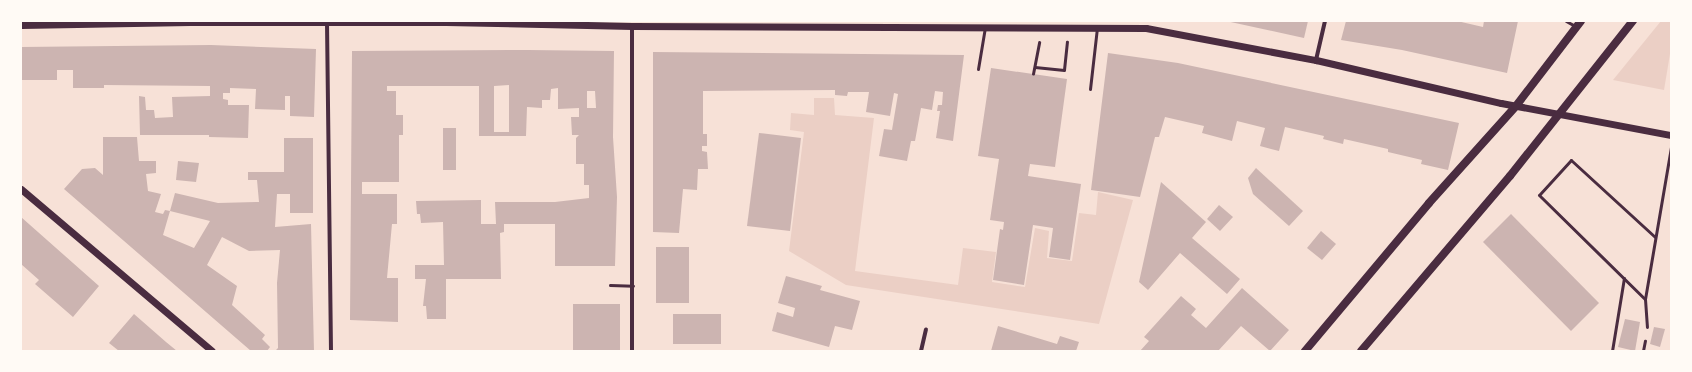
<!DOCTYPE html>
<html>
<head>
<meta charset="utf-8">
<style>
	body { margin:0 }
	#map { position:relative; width:1692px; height:372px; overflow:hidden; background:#f7e1d7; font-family:Overpass,sans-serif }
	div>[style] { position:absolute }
	.green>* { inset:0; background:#ebcfc5 }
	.building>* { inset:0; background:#ccb4b1 }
	.path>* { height:2.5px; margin:-1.25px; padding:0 1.25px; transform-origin:1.25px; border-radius:1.25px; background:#4a2c40 }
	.service>* { height:3px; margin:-1.5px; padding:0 1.5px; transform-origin:1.5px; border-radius:1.5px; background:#4a2c40 }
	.minor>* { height:4px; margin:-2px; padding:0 2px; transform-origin:2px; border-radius:2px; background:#4a2c40 }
	.tertiary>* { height:7px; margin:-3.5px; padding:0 3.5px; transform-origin:3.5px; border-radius:3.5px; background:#4a2c40 }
	.secondary>* { height:8px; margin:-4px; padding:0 4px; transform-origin:4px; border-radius:4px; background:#4a2c40 }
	span { translate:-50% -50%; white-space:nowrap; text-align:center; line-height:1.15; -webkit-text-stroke:4px #fffaf5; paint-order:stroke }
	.frame { position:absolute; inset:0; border:22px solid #fffaf5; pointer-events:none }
</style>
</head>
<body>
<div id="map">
	<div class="green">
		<div style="clip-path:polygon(1661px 21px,1671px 21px,1671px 48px,1664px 90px,1613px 80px)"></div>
		<div style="clip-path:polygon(814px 98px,834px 98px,835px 115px,874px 118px,855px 271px,958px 285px,963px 248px,996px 252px,992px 282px,1025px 287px,1035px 228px,1049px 231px,1047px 258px,1072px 261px,1079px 213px,1096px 215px,1098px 192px,1133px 200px,1099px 324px,846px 285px,789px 251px,804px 132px,790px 130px,791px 113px,814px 115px)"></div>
	</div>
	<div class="building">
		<div style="clip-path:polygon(1226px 21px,1308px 21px,1304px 38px)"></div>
		<div style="clip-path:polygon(1346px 21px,1457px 21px,1483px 27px,1484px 21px,1518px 21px,1507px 73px,1402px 50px,1341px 40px)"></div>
		<div style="clip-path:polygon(211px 45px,316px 49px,314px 117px,290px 116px,290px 96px,285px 96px,285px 110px,255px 109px,256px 89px,230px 88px,230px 93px,223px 93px,223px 99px,228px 100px,228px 105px,249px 105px,248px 138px,209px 137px,209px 135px,140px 135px,139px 96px,145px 97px,146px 110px,154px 110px,155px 118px,173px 117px,172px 97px,210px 96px,210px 86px,104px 85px,104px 88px,73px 88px,73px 70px,57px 70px,57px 80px,21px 80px,21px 47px)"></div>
		<div style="clip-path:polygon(evenodd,528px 50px,614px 51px,613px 137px,617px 197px,615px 266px,555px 266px,555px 224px,504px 224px,504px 232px,500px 233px,501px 279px,446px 279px,446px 319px,427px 319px,426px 306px,423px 306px,426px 279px,415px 279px,415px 265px,444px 265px,443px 222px,421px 223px,420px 214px,417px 214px,416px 201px,481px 200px,481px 224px,496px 224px,495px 202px,555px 202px,589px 198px,589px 185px,584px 185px,584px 164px,576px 164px,576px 138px,579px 135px,572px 135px,571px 117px,579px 117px,579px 108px,558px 109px,558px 88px,551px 89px,550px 100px,542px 100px,542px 108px,527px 107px,526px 136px,479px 136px,479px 86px,387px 86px,387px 91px,396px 91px,396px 115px,403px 115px,403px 135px,399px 135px,399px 182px,362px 182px,362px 194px,397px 194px,397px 224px,392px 224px,387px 278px,398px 278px,398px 322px,350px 320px,352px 51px,528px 50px,509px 85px,509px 132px,494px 132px,494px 86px,509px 85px,528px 50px,587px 91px,595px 91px,596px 108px,587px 108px,587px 91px)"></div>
		<div style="clip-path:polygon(653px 52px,964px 55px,953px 141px,936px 138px,940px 111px,937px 111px,938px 105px,942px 105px,943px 92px,935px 91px,932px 110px,921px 108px,915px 141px,911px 141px,907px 161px,879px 156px,884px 129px,892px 130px,898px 94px,894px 93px,890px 116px,866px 112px,869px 92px,848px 92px,847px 96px,835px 95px,835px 90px,703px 91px,703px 134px,707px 134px,707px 146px,702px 146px,702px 151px,707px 152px,708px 169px,698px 169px,697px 190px,683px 189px,679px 233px,653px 232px)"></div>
		<div style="clip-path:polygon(1108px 53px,1178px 63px,1459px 123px,1448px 170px,1421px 164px,1422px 160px,1388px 152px,1388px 149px,1344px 139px,1343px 144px,1323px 139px,1324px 136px,1285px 127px,1279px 151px,1260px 146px,1265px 128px,1237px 121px,1232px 141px,1202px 133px,1204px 126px,1165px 117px,1159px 137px,1155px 137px,1140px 197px,1091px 190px)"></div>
		<div style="clip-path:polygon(991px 68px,1067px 79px,1055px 167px,1030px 164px,1028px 176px,1081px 184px,1070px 260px,1049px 257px,1053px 228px,1033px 225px,1024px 285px,993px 280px,1000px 229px,1003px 230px,1004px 222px,990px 220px,999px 159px,978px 156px)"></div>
		<div style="clip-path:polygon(443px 128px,456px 128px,456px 170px,443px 170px)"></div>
		<div style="clip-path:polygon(759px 133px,801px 138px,790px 231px,747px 226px)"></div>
		<div style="clip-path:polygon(103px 137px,137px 137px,139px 161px,156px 161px,156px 173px,146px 174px,148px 191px,161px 194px,155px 212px,163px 214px,165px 210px,170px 211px,163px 235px,194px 248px,210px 221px,170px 211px,175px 193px,218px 203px,259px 202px,257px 180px,248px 180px,248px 172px,284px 172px,284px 138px,313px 138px,313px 213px,290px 213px,290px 194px,277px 194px,275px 227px,311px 224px,314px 351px,275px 351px,278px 348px,277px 283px,280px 250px,249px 251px,222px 237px,207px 265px,237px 286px,232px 305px,265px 335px,262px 339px,270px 347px,267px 351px,251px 351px,64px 189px,82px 169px,95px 168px,103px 175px)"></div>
		<div style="clip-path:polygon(178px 161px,199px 163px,196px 182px,176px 180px)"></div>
		<div style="clip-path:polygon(1256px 168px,1303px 211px,1289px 226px,1253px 194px,1248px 178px)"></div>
		<div style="clip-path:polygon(1161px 182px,1206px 222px,1192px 238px,1240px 279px,1227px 294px,1180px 253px,1148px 290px,1139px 282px)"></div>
		<div style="clip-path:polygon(1219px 205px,1233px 217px,1220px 231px,1207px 219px)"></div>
		<div style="clip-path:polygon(1511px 214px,1599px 303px,1571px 331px,1483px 242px)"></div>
		<div style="clip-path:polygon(21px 217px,99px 286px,73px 317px,35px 284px,39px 280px,21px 264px)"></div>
		<div style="clip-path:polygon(1321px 231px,1336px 244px,1322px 260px,1307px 248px)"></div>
		<div style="clip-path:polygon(656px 247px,689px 247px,689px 303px,656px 303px)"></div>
		<div style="clip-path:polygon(786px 276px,822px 286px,820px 290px,860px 301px,852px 330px,835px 326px,829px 347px,772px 331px,777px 312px,793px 317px,795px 308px,778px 303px)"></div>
		<div style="clip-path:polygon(1242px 288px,1289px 330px,1270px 351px,1241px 326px,1218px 351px,1140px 351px,1149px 341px,1144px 337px,1181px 296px,1196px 309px,1191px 315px,1206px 328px)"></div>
		<div style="clip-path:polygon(573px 304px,620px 304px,620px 351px,573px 351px)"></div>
		<div style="clip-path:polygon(134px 314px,166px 342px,177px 351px,119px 351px,109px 343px)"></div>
		<div style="clip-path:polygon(673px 314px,721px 314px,721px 344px,673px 344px)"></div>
		<div style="clip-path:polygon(1625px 319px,1640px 322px,1635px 351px,1618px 347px)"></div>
		<div style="clip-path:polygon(998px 326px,1057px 344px,1060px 336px,1079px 342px,1076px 351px,991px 351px)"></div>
		<div style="clip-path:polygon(1654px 327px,1665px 329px,1660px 347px,1650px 344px)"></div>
	</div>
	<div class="path">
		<div style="left:1035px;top:67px;width:29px;rotate:6deg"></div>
		<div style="left:1064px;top:70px;width:28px;rotate:-84deg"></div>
		<div style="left:1033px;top:74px;width:32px;rotate:-79deg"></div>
		<div style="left:1643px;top:351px;width:10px;rotate:-79deg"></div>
	</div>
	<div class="service">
		<div style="left:1566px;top:21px;width:10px;rotate:29deg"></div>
		<div style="left:978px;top:69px;width:43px;rotate:-80.5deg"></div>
		<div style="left:1090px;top:89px;width:61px;rotate:-83.5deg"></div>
		<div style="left:1655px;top:237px;width:114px;rotate:-137.5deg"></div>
		<div style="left:1571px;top:160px;width:47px;rotate:132.4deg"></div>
		<div style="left:1539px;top:195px;width:148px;rotate:44.5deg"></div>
		<div style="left:1645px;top:299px;width:154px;rotate:-80.3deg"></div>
		<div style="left:610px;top:285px;width:23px;rotate:2deg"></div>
		<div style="left:1645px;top:299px;width:28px;rotate:86deg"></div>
		<div style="left:1612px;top:351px;width:74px;rotate:-80.7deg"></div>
	</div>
	<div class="minor">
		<div style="left:327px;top:23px;width:328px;rotate:89.3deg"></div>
		<div style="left:632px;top:26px;width:325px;rotate:90deg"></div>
		<div style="left:1316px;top:60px;width:40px;rotate:-77deg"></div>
		<div style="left:921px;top:351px;width:22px;rotate:-77deg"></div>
	</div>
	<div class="tertiary">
		<div style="left:21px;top:25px;width:169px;rotate:-1deg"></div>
		<div style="left:190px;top:22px;width:256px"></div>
		<div style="left:446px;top:22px;width:186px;rotate:1.2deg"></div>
		<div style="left:632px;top:26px;width:514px;rotate:0.22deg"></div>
		<div style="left:1146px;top:28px;width:173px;rotate:10.7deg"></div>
		<div style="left:1316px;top:60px;width:190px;rotate:13.1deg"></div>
		<div style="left:1501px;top:103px;width:173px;rotate:10.7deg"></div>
		<div style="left:21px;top:189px;width:250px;rotate:40.3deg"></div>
	</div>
	<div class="secondary">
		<div style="left:1305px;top:351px;width:193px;rotate:-50deg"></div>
		<div style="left:1429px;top:203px;width:130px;rotate:-48.1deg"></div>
		<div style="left:1516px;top:106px;width:107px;rotate:-52.6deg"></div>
		<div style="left:1361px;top:351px;width:230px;rotate:-49.6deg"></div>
		<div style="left:1510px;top:176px;width:198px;rotate:-51.6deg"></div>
	</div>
	<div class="frame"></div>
</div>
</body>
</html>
